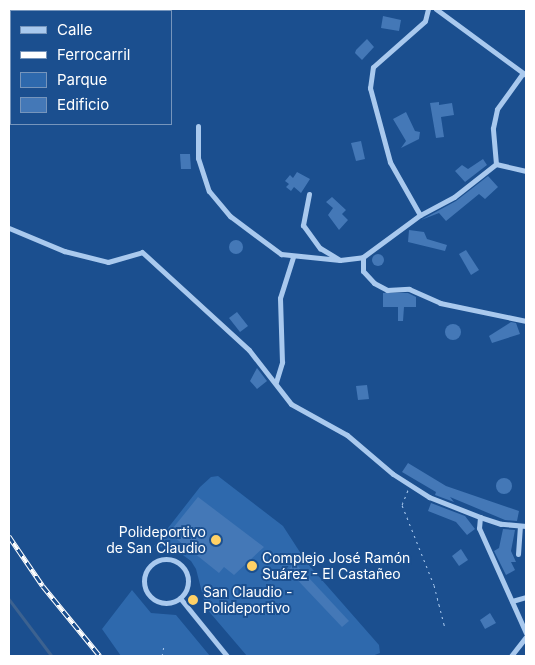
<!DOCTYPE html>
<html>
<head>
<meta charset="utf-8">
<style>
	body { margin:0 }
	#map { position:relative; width:535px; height:665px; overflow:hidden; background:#1b4f8f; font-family:Inter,sans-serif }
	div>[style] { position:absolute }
	.green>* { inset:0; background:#2e69ad }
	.stream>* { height:2.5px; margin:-1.25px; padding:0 1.25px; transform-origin:1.25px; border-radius:1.25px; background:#3c6290 }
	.building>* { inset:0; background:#4478b7 }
	.round { border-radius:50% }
	.path>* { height:1px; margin-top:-0.5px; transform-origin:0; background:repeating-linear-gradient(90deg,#a9c9ee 0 2.5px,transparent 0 6.5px) }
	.street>* { height:5px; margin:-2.5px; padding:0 2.5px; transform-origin:2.5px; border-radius:2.5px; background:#a9c9ee }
	.street>.ring { margin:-2.5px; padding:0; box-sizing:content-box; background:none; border:5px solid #a9c9ee; border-radius:50% }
	.rail>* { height:4.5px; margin-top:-2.25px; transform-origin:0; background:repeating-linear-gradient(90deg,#1b4f8f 0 8px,#fff 0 16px); box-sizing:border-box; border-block:1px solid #fff }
	.dots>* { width:14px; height:14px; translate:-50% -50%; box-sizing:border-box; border:2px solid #1b4f8f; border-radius:50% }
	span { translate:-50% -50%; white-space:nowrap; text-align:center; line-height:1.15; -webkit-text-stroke:4px #1b4f8f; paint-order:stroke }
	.poi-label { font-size:14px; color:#fff }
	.right { translate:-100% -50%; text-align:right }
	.left { translate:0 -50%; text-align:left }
	.frame { position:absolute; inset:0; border:10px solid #fff; pointer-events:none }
	.legend { position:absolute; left:10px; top:10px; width:162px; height:115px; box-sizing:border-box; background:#1b4f8f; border:1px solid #7695bc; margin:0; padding:6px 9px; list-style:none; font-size:15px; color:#fff }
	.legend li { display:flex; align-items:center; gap:10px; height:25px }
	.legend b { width:25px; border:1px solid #7695bc }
</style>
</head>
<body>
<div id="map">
	<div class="green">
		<div style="clip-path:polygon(218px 476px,283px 526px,307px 563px,379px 645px,380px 653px,372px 656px,247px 656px,206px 608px,196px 569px,191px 561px,176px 550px,154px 546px,200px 487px,211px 477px)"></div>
		<div style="clip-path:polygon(132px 590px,151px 613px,176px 615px,210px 656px,121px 656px,102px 629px)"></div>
	</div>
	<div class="stream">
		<div style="left:9px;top:599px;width:71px;rotate:53deg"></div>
	</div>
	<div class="building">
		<div style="clip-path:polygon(383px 16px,401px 20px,399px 31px,381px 28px)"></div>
		<div style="clip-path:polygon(367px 39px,374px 47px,362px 60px,355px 53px,356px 50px)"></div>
		<div style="clip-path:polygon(439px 102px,439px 105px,452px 103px,454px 115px,441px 117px,444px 137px,436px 138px,430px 103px)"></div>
		<div style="clip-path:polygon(406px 112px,415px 131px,420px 132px,419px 139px,401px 148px,406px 141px,393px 119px)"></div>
		<div style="clip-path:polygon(361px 141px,365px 159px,356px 161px,351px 143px)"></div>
		<div style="clip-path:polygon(180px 154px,190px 154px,191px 169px,181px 169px)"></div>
		<div style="clip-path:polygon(483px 159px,487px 165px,465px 182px,455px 171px,462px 165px,468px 169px)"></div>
		<div style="clip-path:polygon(297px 172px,310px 179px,301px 193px,294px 187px,291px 191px,286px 187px,289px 184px,285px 181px,290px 175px,293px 178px)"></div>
		<div style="clip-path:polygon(488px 176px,498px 187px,485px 199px,479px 194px,446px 221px,439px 213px,421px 220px,456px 201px)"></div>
		<div style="clip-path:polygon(332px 197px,346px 210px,342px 214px,348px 220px,339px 230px,328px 215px,333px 208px,326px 202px)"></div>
		<div style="clip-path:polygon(409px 230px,424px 232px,427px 239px,447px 245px,445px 251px,408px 242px)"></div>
		<div class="round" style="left:229px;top:240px;width:14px;height:14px"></div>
		<div style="clip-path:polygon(466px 250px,479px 270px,471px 275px,459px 254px)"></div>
		<div class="round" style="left:372px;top:254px;width:12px;height:12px"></div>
		<div style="clip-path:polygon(383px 293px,408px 293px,416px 297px,416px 307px,404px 307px,403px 321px,398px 321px,398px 307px,383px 307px)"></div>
		<div style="clip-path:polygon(237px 312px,248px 326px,240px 332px,229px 318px)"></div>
		<div style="clip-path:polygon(511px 322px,516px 323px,520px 334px,492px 343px,489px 336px)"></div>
		<div class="round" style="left:445px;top:324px;width:16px;height:16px"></div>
		<div style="clip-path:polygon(257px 368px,267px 381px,257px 389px,250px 381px)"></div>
		<div style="clip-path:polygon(367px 385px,369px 399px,358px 400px,356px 386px)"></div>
		<div style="clip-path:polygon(408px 463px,446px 486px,519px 511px,517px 521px,505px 520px,450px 497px,454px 502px,435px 495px,436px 492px,402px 472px)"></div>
		<div class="round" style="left:496px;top:478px;width:16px;height:16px"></div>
		<div style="clip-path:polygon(198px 497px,264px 547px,234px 575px,224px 567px,219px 573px,169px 533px)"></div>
		<div style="clip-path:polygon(431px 503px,465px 516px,475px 529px,467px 535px,456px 522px,428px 511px)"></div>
		<div style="clip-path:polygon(503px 529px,515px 530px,511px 551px,516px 562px,511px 562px,515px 570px,506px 575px,494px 551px,499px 548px)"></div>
		<div style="clip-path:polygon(461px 549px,468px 560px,459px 566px,452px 556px)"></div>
		<div style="clip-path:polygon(295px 563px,349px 621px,342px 627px,288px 570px)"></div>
		<div style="clip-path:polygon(490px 613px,496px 623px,485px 629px,480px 620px)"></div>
	</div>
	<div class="path">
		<div style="left:408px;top:490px;width:16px;rotate:112deg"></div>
		<div style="left:402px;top:505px;width:86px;rotate:68.2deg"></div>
		<div style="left:434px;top:585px;width:44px;rotate:75.7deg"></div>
		<div style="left:162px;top:656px;width:10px;rotate:-79deg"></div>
	</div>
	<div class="street">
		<div style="left:436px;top:9px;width:112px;rotate:36.3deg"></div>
		<div style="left:198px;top:126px;width:32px;rotate:90deg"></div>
		<div style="left:198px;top:158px;width:35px;rotate:72deg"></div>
		<div style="left:209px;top:191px;width:33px;rotate:50deg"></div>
		<div style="left:230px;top:216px;width:64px;rotate:36.7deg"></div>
		<div style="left:281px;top:254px;width:59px;rotate:5.8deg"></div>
		<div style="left:496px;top:164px;width:36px;rotate:-95deg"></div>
		<div style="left:493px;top:128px;width:19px;rotate:-78deg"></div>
		<div style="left:497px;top:109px;width:44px;rotate:-54.2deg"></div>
		<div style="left:526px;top:171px;width:31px;rotate:-167deg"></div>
		<div style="left:496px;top:164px;width:53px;rotate:141.8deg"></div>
		<div style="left:454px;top:197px;width:38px;rotate:152deg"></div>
		<div style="left:420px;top:215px;width:71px;rotate:143.6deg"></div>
		<div style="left:363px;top:257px;width:14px;rotate:90deg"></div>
		<div style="left:363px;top:271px;width:16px;rotate:47deg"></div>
		<div style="left:374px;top:283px;width:15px;rotate:28deg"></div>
		<div style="left:387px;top:290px;width:22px;rotate:-3deg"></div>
		<div style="left:409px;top:289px;width:34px;rotate:24deg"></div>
		<div style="left:440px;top:303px;width:88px;rotate:11.8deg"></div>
		<div style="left:309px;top:194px;width:32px;rotate:101deg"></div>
		<div style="left:303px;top:225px;width:29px;rotate:54deg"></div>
		<div style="left:320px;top:248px;width:23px;rotate:31deg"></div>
		<div style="left:340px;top:260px;width:23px;rotate:-7deg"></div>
		<div style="left:420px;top:215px;width:61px;rotate:-119.5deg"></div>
		<div style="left:390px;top:162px;width:77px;rotate:-105.1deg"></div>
		<div style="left:370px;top:88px;width:21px;rotate:-82deg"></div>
		<div style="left:373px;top:67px;width:69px;rotate:-41.5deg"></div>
		<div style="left:425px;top:21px;width:12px;rotate:-76deg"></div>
		<div style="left:9px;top:228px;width:60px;rotate:22.7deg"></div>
		<div style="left:64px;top:251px;width:45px;rotate:14deg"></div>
		<div style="left:108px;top:262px;width:35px;rotate:-16deg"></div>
		<div style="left:142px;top:252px;width:145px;rotate:42.5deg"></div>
		<div style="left:249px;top:350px;width:68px;rotate:52.1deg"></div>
		<div style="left:291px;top:404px;width:64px;rotate:29deg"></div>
		<div style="left:347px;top:435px;width:60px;rotate:40.3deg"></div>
		<div style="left:393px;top:474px;width:43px;rotate:32.6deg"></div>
		<div style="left:429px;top:497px;width:55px;rotate:21.4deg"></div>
		<div style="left:276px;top:382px;width:21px;rotate:-73deg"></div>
		<div style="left:282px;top:362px;width:64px;rotate:-91.8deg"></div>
		<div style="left:280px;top:298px;width:43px;rotate:-72.4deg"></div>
		<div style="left:526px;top:526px;width:25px;rotate:-175deg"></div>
		<div style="left:501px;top:524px;width:22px;rotate:-162deg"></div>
		<div style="left:480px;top:517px;width:11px;rotate:95deg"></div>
		<div style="left:479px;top:528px;width:115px;rotate:65.9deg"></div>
		<div style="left:518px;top:554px;width:28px;rotate:-86deg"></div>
		<div class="ring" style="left:144px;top:559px;width:39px;height:39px"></div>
		<div style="left:180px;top:598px;width:75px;rotate:51deg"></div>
		<div style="left:512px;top:601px;width:15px;rotate:-16deg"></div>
		<div style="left:511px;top:656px;width:24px;rotate:-52deg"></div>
	</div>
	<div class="rail">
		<div style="left:9px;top:536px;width:60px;rotate:55.8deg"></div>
		<div style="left:43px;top:586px;width:90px;rotate:50.8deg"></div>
	</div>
	<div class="dots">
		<div style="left:216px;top:540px;background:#ffd166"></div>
		<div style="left:252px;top:566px;background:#ffd166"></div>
		<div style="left:193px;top:600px;background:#ffd166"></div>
	</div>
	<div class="poi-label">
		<span class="right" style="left:206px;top:540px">Polideportivo<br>de San Claudio</span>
		<span class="left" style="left:262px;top:566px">Complejo José Ramón<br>Suárez - El Castañeo</span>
		<span class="left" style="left:203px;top:600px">San Claudio -<br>Polideportivo</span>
	</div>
	<div class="frame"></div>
	<ul class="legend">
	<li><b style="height:6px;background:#a9c9ee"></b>Calle</li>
	<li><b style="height:6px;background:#fff"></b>Ferrocarril</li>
	<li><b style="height:14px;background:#2e69ad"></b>Parque</li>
	<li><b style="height:14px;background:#4478b7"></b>Edificio</li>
	</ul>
</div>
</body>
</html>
